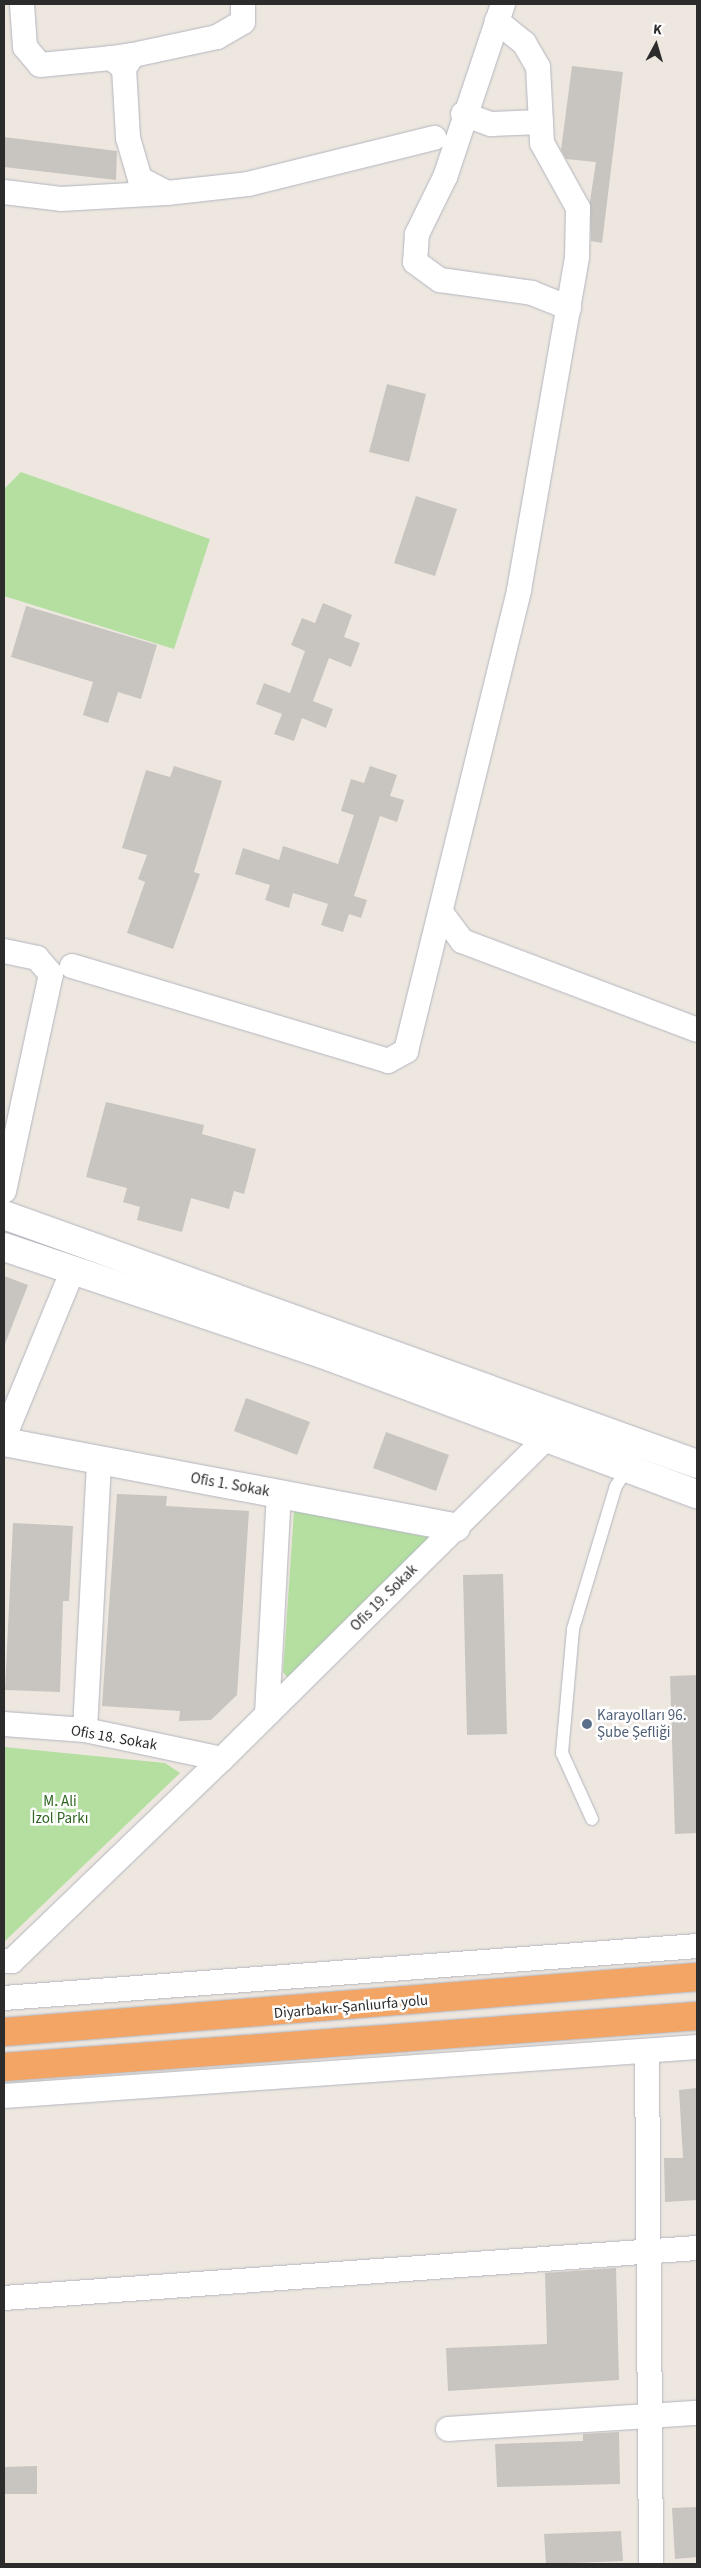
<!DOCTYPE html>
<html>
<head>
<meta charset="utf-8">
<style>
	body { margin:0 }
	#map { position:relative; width:701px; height:2568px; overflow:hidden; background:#ede7e0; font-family:"Source Sans 3",sans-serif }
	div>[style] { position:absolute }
	.green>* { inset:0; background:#b4dfa1 }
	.building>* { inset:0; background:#c8c4bf }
	.roads { filter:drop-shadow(0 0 1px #b3b5be) drop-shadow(0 0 1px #b3b5be) }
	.lane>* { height:12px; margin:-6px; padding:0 6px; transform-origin:6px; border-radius:6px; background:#fff }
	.street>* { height:24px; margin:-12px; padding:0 12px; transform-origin:12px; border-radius:12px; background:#fff }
	.secondary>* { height:28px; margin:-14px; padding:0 14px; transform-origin:14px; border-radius:14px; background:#fff }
	.highway>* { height:28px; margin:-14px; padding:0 14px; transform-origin:14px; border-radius:14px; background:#f2a565 }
	.dots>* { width:14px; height:14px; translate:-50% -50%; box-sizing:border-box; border:2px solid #fff; border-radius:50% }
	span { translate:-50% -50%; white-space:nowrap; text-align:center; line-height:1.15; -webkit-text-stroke:5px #fff; paint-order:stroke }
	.street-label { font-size:15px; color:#2c2c2c }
	.service-label { font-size:15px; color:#4e5e75 }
	.left { translate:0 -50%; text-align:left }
	.park-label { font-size:15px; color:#2d6520 }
	.frame { position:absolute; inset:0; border:5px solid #2c2c2c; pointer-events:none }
	.north { position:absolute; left:631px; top:20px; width:50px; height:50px; -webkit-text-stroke:4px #fff; paint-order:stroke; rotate:6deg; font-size:14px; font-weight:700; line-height:20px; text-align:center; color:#2c2c2c }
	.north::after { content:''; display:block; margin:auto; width:18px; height:22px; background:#2c2c2c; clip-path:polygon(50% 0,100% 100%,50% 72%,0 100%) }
</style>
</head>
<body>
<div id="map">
	<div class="green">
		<div style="clip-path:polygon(21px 472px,210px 539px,174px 649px,4px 596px,4px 489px)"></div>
		<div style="clip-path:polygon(294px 1511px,427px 1537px,433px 1542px,292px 1683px,283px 1672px)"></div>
		<div style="clip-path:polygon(4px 1747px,165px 1763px,180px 1773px,5px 1941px)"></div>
	</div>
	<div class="building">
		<div style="clip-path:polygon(572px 66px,623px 72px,602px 243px,591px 241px,590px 201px,596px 162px,566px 159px,561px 150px)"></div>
		<div style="clip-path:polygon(4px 137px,117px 151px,116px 180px,4px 167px)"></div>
		<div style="clip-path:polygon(387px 384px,426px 394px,409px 462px,369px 452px)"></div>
		<div style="clip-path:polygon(416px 496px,457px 509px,435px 576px,394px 563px)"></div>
		<div style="clip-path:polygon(323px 603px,352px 615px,344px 637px,360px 643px,351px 667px,329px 658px,313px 701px,333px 709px,326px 728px,302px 718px,294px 741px,274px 734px,282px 714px,256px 704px,264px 683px,290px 693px,305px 651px,291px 645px,302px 618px,315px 623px)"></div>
		<div style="clip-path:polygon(26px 606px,157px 645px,141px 699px,118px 692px,108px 723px,83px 715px,93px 682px,11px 657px)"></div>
		<div style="clip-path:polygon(174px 766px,222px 781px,194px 872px,200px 874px,173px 949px,127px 933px,145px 882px,138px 879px,147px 855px,122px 848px,146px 770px,170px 777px)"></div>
		<div style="clip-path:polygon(370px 766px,397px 775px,390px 796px,404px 800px,397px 822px,380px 816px,354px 896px,367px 900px,361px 918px,349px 914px,343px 932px,321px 925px,328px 904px,293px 893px,289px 908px,265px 900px,270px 885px,235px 874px,243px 848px,279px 860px,283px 846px,338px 864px,354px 815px,341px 811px,351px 779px,364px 783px)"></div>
		<div style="clip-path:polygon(106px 1102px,204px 1125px,202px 1134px,256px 1149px,244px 1194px,234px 1191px,229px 1209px,191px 1198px,182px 1232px,137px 1220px,140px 1207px,123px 1202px,127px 1188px,86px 1177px)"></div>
		<div style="clip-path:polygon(4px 1276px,28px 1285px,5px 1344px,4px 1344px)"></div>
		<div style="clip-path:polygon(246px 1398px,310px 1422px,297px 1455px,234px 1431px)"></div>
		<div style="clip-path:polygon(386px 1432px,449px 1455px,436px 1491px,373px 1468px)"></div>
		<div style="clip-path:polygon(117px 1494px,167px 1496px,166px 1506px,249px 1511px,237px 1695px,211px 1720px,179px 1721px,180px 1711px,102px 1706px)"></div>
		<div style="clip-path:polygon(13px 1523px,73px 1526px,69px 1601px,63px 1601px,60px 1692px,5px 1690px)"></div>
		<div style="clip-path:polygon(503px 1574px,507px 1734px,467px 1735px,463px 1575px)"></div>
		<div style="clip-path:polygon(697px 1675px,697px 1833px,675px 1834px,670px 1676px)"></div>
		<div style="clip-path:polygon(697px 2088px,697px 2200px,665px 2202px,664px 2158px,683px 2158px,679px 2090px)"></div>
		<div style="clip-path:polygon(616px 2268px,619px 2380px,448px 2391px,446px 2348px,547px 2344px,545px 2273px)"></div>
		<div style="clip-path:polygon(619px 2432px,620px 2484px,497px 2487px,495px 2444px,583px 2441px,583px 2434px)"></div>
		<div style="clip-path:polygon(37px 2466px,37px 2494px,4px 2494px,4px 2467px)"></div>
		<div style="clip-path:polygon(697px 2507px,697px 2557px,675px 2559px,672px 2508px)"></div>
		<div style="clip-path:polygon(621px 2531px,623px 2561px,546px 2564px,544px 2534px)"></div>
	</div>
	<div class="roads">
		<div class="lane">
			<div style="left:592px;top:1819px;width:72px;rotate:-114.4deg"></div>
			<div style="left:562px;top:1753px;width:124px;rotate:-84.9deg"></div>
			<div style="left:573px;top:1629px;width:149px;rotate:-73.3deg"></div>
			<div style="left:616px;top:1486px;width:22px;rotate:-56deg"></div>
		</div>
		<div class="street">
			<div style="left:22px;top:4px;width:43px;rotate:86deg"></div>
			<div style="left:25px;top:47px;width:23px;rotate:50deg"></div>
			<div style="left:40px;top:65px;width:71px;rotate:-5.6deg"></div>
			<div style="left:503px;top:4px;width:182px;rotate:108.5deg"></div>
			<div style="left:445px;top:177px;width:64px;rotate:116.2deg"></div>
			<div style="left:417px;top:234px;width:28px;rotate:94deg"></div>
			<div style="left:415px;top:262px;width:31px;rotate:36deg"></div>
			<div style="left:440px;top:280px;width:93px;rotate:8deg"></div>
			<div style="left:532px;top:293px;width:40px;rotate:22deg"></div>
			<div style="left:133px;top:55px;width:86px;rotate:-12.1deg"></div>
			<div style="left:217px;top:37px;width:30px;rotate:-30deg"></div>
			<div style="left:243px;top:22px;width:18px;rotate:-90deg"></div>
			<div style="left:124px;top:68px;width:16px;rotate:-55deg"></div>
			<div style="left:133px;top:55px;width:22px;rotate:172deg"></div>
			<div style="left:111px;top:58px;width:16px;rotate:38deg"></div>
			<div style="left:124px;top:68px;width:70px;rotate:86.7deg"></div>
			<div style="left:128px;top:138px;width:43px;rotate:73.7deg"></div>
			<div style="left:140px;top:179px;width:30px;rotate:27deg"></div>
			<div style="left:167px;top:193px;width:81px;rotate:-6.3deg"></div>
			<div style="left:248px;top:184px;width:192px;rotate:-13.9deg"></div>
			<div style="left:463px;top:114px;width:30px;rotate:20deg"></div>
			<div style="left:491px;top:124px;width:50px;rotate:-2.3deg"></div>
			<div style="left:4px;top:192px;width:57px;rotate:7deg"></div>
			<div style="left:61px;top:199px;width:105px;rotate:-3.3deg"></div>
			<div style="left:442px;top:914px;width:34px;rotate:53deg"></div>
			<div style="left:462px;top:941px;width:251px;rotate:20.7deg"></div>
			<div style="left:4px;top:951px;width:34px;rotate:12deg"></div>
			<div style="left:37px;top:958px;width:21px;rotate:49deg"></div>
			<div style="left:51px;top:974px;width:222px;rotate:102.2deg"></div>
			<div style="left:72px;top:966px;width:330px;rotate:16.7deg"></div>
			<div style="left:388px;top:1061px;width:21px;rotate:-29deg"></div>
			<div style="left:406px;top:1051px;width:475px;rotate:-76.2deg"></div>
			<div style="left:519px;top:590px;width:338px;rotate:-80.1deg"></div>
			<div style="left:577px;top:257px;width:49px;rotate:-88.8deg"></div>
			<div style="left:578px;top:208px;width:74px;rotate:-119deg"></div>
			<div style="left:542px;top:143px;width:76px;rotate:-93deg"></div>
			<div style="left:538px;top:67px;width:28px;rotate:-120deg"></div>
			<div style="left:524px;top:43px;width:35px;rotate:-141deg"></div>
			<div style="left:4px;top:1437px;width:181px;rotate:-67.6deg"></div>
			<div style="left:267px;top:1714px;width:220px;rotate:-86.9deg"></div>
			<div style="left:4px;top:1724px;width:81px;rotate:4.2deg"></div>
			<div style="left:85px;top:1730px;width:140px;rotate:12deg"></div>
			<div style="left:85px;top:1730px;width:269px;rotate:-87deg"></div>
			<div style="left:4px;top:1961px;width:8px"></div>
			<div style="left:12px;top:1961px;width:291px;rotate:-43.9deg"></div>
			<div style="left:222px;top:1759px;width:456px;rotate:-44.7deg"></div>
			<div style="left:4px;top:1998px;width:695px;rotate:-4.29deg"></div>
			<div style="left:647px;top:2051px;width:513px;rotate:89.55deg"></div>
			<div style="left:4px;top:2096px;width:695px;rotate:-4.04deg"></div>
			<div style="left:4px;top:2298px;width:695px;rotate:-4.13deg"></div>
			<div style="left:448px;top:2429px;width:250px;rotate:-3.7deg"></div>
		</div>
		<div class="secondary">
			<div style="left:4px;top:1215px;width:736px;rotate:19.76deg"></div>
			<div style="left:4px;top:1247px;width:344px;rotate:18.6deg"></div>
			<div style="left:330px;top:1357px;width:392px;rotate:20.5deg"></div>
			<div style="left:4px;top:1442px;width:460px;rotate:10.7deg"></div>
		</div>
		<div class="highway">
			<div style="left:4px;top:2032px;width:695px;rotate:-4.54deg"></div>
			<div style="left:4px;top:2067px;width:695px;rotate:-4.21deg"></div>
		</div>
	</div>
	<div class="dots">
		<div style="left:587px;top:1724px;background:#5c6f8a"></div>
	</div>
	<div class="street-label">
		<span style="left:230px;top:1485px;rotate:10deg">Ofis 1. Sokak</span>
		<span style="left:384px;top:1598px;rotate:-45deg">Ofis 19. Sokak</span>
		<span style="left:114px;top:1738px;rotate:10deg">Ofis 18. Sokak</span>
		<span style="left:351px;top:2007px;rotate:-5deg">Diyarbakır-Şanlıurfa yolu</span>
	</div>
	<div class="service-label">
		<span class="left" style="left:597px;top:1724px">Karayolları 96.<br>Şube Şefliği</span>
	</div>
	<div class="park-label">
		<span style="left:60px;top:1810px">M. Ali<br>İzol Parkı</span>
	</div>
	<div class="frame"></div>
	<div class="north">K</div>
</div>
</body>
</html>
